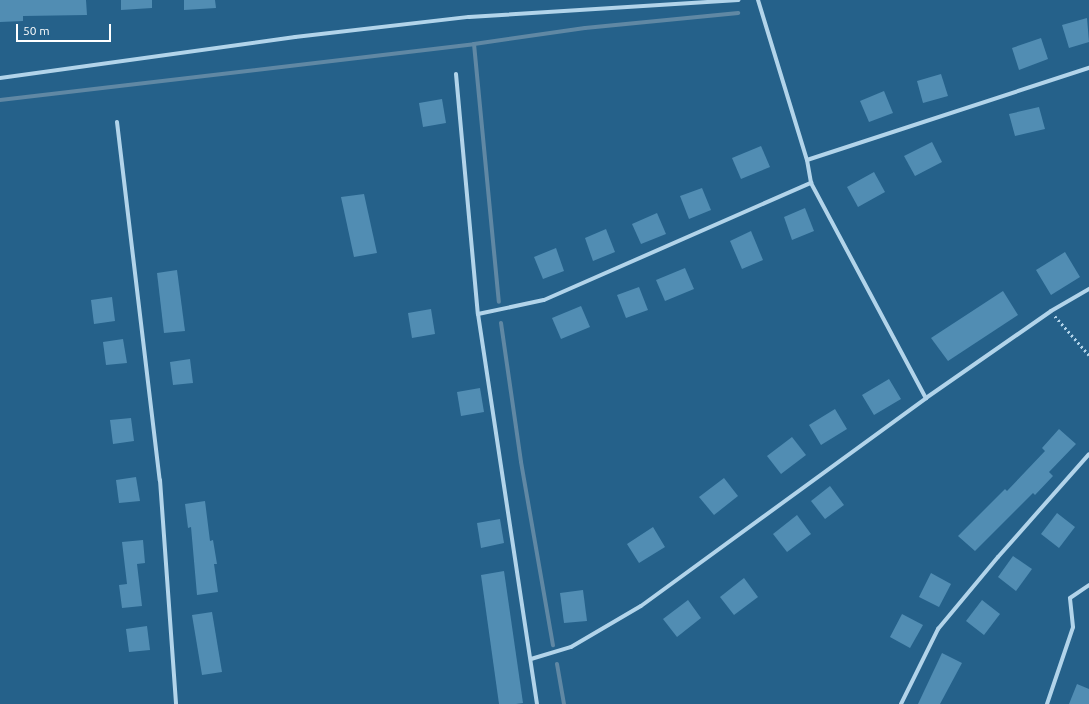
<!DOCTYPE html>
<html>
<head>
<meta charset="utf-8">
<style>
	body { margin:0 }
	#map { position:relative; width:1089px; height:704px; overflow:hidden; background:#25618a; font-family:Ubuntu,sans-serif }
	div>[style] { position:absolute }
	.stream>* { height:4px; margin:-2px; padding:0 2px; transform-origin:2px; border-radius:2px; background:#6088a4 }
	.building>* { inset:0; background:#518db3 }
	.path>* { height:2.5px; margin-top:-1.25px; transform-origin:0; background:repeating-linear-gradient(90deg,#b2d4ea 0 2px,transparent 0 5px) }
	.minor>* { height:4px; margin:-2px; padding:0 2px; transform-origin:2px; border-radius:2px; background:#b2d4ea }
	span { translate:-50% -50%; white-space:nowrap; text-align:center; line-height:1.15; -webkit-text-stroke:3.5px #25618a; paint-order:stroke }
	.scale { position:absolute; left:16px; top:24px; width:95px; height:18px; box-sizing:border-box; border:2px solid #fff; border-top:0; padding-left:5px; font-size:12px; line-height:14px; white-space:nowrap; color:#fff; -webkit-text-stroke:3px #25618a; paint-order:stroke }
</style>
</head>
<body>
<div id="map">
	<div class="stream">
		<div style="left:474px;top:44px;width:259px;rotate:84.5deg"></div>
		<div style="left:0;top:100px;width:477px;rotate:-6.7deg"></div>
		<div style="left:474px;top:44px;width:112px;rotate:-8.2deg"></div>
		<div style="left:585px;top:28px;width:154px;rotate:-5.6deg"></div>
		<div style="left:501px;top:323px;width:140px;rotate:81.8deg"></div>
		<div style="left:521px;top:462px;width:186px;rotate:80.1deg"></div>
		<div style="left:557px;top:664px;width:41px;rotate:80.1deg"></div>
	</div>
	<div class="building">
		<div style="clip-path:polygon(0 0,86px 0,87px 15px,23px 16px,23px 21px,0 22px)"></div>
		<div style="clip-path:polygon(121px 0,152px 0,152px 8px,121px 10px)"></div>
		<div style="clip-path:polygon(184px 0,215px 0,216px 8px,184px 10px)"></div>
		<div style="clip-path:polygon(1087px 18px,1089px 42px,1069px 48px,1062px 25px)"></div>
		<div style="clip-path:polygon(1041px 38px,1048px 59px,1019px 70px,1012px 48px)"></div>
		<div style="clip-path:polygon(941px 74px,948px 96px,923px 103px,917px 81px)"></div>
		<div style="clip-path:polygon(884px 91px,893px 113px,869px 122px,860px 101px)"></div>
		<div style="clip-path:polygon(442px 99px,446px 123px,423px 127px,419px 103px)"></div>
		<div style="clip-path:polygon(1039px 107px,1045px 129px,1015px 136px,1009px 114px)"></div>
		<div style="clip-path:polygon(932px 142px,942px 162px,915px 176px,904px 156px)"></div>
		<div style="clip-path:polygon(761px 146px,770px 167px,741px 179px,732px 158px)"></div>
		<div style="clip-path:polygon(874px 172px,885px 192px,858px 207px,847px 187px)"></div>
		<div style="clip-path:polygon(702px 188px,711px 210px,689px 219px,680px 196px)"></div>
		<div style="clip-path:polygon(364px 194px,377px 253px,354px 257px,341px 197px)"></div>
		<div style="clip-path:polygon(805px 208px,814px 231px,792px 240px,784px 217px)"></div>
		<div style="clip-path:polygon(657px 213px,666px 234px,641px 244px,632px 224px)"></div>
		<div style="clip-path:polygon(606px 229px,615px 252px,593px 261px,585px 238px)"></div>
		<div style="clip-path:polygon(751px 231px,763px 260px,742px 269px,730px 241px)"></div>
		<div style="clip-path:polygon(556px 248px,564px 271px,543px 279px,534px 257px)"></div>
		<div style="clip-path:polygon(1065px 252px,1080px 277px,1051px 295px,1036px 270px)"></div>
		<div style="clip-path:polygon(685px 268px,694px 289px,665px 301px,656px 280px)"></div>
		<div style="clip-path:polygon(177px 270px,185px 331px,164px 333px,157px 273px)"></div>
		<div style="clip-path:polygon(639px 287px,648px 310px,626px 318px,617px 295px)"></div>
		<div style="clip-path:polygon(1003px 291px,1018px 315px,948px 361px,931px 338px)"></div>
		<div style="clip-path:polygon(112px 297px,115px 321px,94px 324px,91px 300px)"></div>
		<div style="clip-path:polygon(581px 306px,590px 327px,561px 339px,552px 318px)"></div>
		<div style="clip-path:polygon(431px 309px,435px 334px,412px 338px,408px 313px)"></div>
		<div style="clip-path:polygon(123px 339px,127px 363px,106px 365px,103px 342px)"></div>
		<div style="clip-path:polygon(190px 359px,193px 383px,173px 385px,170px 362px)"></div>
		<div style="clip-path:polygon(889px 379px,901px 399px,874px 415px,862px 395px)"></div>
		<div style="clip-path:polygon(480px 388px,484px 412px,461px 416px,457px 392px)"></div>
		<div style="clip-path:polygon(835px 409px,847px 429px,821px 445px,809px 425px)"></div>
		<div style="clip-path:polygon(131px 418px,134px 441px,113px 444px,110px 420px)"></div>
		<div style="clip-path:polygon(1059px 429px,1076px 444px,1049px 472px,1053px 476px,1035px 495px,1033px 493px,975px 551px,958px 536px,1005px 489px,1007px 491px,1045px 451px,1042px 448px)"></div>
		<div style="clip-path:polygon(792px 437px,806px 455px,781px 474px,767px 456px)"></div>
		<div style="clip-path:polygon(136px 477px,140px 501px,119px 503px,116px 480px)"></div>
		<div style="clip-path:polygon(724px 478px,738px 496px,714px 515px,699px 497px)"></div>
		<div style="clip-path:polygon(830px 486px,844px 505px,825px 519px,811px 501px)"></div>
		<div style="clip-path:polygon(205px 501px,210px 541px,213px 540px,217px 564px,214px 564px,218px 592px,197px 595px,191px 527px,188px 528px,185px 504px)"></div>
		<div style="clip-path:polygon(1057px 513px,1075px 527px,1059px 548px,1041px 534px)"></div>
		<div style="clip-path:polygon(797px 515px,811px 534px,787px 552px,773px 534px)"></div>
		<div style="clip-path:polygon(500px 519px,504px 543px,481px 548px,477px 523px)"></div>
		<div style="clip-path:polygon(653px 527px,665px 547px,639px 563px,627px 544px)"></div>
		<div style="clip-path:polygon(143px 540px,145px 563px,137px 564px,142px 606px,122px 608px,119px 585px,127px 584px,122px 542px)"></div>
		<div style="clip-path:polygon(1013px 556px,1032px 569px,1016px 591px,998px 577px)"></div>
		<div style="clip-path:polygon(504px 571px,523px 703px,516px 704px,499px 704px,481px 575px)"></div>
		<div style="clip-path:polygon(931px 573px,951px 584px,939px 607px,919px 597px)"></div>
		<div style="clip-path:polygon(744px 578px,758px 597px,734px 615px,720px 597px)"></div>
		<div style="clip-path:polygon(583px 590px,587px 621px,564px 623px,560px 593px)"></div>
		<div style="clip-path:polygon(688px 600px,701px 618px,677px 637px,663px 619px)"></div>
		<div style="clip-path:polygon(982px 600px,1000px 614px,984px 635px,966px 621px)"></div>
		<div style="clip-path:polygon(212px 612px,222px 672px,202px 675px,192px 615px)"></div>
		<div style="clip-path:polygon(902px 614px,923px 625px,910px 648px,890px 637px)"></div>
		<div style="clip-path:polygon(147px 626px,150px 650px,129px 652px,126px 629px)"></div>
		<div style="clip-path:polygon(942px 653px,962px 663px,940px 704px,918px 704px)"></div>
		<div style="clip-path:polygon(1077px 684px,1089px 689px,1089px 704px,1069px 704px)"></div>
	</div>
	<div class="path">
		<div style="left:1055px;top:316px;width:52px;rotate:48.9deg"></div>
	</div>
	<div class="minor">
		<div style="left:758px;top:0;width:167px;rotate:73deg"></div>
		<div style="left:807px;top:160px;width:23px;rotate:80deg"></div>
		<div style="left:811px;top:183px;width:244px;rotate:61.9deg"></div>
		<div style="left:456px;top:74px;width:241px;rotate:84.8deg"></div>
		<div style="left:478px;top:314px;width:394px;rotate:81.4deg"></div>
		<div style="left:0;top:78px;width:298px;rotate:-7.9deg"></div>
		<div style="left:295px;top:37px;width:175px;rotate:-6.6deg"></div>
		<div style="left:469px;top:17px;width:270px;rotate:-3.6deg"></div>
		<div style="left:117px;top:122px;width:361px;rotate:83.2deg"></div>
		<div style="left:160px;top:480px;width:225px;rotate:85.9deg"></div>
		<div style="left:807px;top:160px;width:297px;rotate:-18.1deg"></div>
		<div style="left:478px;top:314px;width:67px;rotate:-12deg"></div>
		<div style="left:544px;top:300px;width:292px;rotate:-23.7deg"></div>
		<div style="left:531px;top:659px;width:42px;rotate:-16.7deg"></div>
		<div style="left:571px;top:647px;width:81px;rotate:-30.4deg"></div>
		<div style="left:641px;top:606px;width:353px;rotate:-36.1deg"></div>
		<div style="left:926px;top:398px;width:152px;rotate:-34.8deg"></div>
		<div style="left:1051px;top:311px;width:44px;rotate:-30.1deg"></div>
		<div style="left:901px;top:704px;width:84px;rotate:-63.7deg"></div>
		<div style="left:938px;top:629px;width:94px;rotate:-50.2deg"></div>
		<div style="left:998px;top:557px;width:137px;rotate:-48.5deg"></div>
		<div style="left:1047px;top:704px;width:81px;rotate:-71.3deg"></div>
		<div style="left:1073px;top:627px;width:29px;rotate:-96deg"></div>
		<div style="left:1070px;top:598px;width:23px;rotate:-34deg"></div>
	</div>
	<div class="scale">50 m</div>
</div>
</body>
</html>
